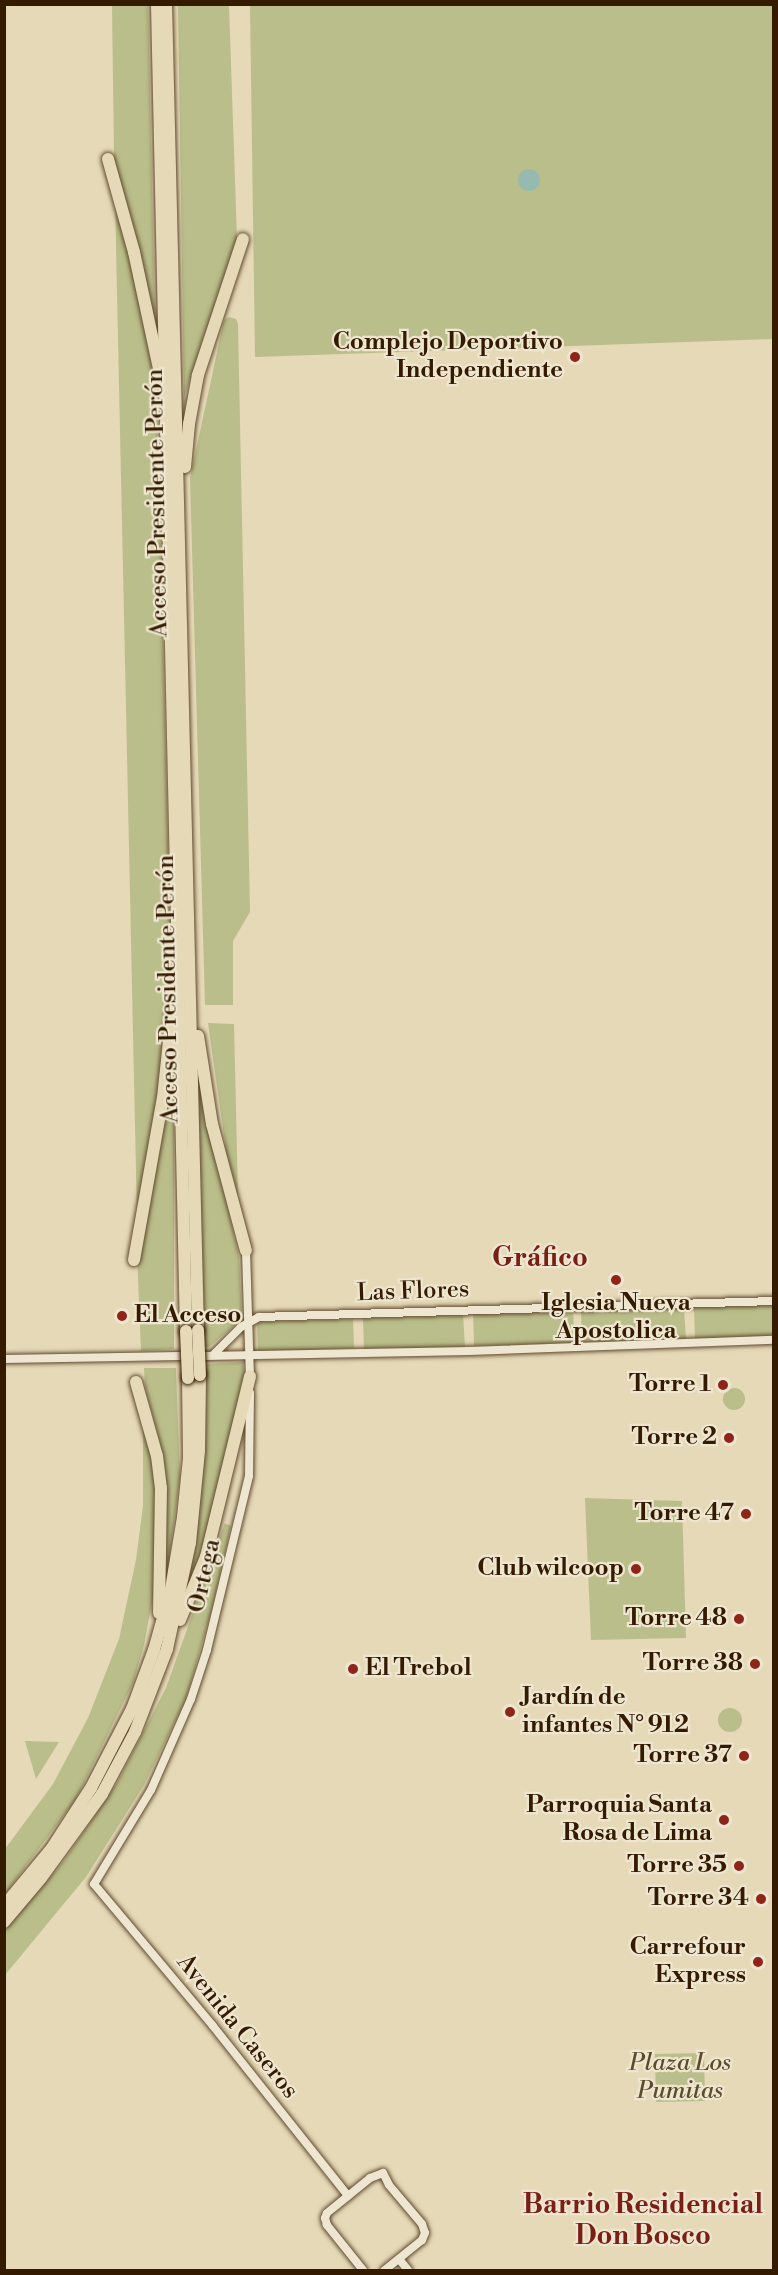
<!DOCTYPE html>
<html>
<head>
<meta charset="utf-8">
<style>
	body { margin:0 }
	#map { position:relative; width:778px; height:2275px; overflow:hidden; background:#e5d9b7; font-family:"Libre Bodoni",serif }
	div>[style] { position:absolute }
	.green>* { inset:0; background:#babe8a }
	.round { border-radius:50% }
	.water>* { inset:0; background:#96baaf }
	.roads { filter:drop-shadow(0 0 2px #604a2e) drop-shadow(0 0 2px #604a2e) }
	.tertiary>* { height:8px; margin:-4px; padding:0 4px; transform-origin:4px; border-radius:4px; background:#eee6d0 }
	.motorway>* { height:12px; margin:-6px; padding:0 6px; transform-origin:6px; border-radius:6px; background:#e5d9b7 }
	.bridges { filter:drop-shadow(0 0 2px #341b00) drop-shadow(0 0 2px #341b00) }
	.motorway-bridge>* { height:12px; margin:-6px; padding:0 6px; transform-origin:6px; border-radius:6px; background:#e5d9b7 }
	.dots>* { width:16px; height:16px; translate:-50% -50%; box-sizing:border-box; border:3px solid #eee6d0; border-radius:50% }
	span { translate:-50% -50%; white-space:nowrap; text-align:center; line-height:1.15; -webkit-text-stroke:4.5px #eee6d0; paint-order:stroke }
	.poi-label { font-size:24px; color:#341b00; font-weight:700 }
	.right { translate:-100% -50%; text-align:right }
	.left { translate:0 -50%; text-align:left }
	.street-label { font-size:24px; color:#341b00 }
	.park-label { font-size:24px; color:#5c4c29; font-style:italic }
	.quarter-label { font-size:27px; color:#7a1f14; font-weight:700 }
	.frame { position:absolute; inset:0; border:6px solid #341b00; pointer-events:none }
</style>
</head>
<body>
<div id="map">
	<div class="green">
		<div style="clip-path:polygon(112px 5px,148px 5px,155px 322px,114px 158px)"></div>
		<div style="clip-path:polygon(178px 5px,229px 5px,237px 239px,184px 397px)"></div>
		<div style="clip-path:polygon(250px 5px,773px 5px,773px 339px,255px 357px)"></div>
		<div style="clip-path:polygon(115px 199px,124px 220px,156px 373px,170px 923px,165px 1060px,137px 1218px)"></div>
		<div style="clip-path:polygon(229px 317px,236px 319px,238px 324px,250px 912px,233px 941px,233px 1005px,205px 1005px,190px 478px,224px 320px)"></div>
		<div style="clip-path:polygon(208px 1023px,234px 1024px,238px 1196px,232px 1192px)"></div>
		<div style="clip-path:polygon(174px 1059px,174px 1349px,141px 1351px,137px 1253px)"></div>
		<div style="clip-path:polygon(195px 1059px,239px 1257px,242px 1319px,209px 1347px,205px 1347px)"></div>
		<div style="clip-path:polygon(773px 1305px,773px 1336px,695px 1339px,694px 1307px)"></div>
		<div style="clip-path:polygon(684px 1308px,686px 1339px,582px 1343px,581px 1312px)"></div>
		<div style="clip-path:polygon(573px 1311px,575px 1343px,474px 1346px,473px 1314px)"></div>
		<div style="clip-path:polygon(463px 1315px,465px 1347px,364px 1350px,363px 1318px)"></div>
		<div style="clip-path:polygon(353px 1319px,354px 1348px,258px 1352px,257px 1322px)"></div>
		<div style="clip-path:polygon(243px 1362px,245px 1386px,209px 1529px,189px 1583px,200px 1487px,206px 1364px)"></div>
		<div style="clip-path:polygon(144px 1368px,176px 1368px,180px 1477px,167px 1573px,165px 1495px,160px 1443px,145px 1387px)"></div>
		<div class="round" style="left:723px;top:1388px;width:22px;height:22px"></div>
		<div style="clip-path:polygon(143px 1425px,155px 1464px,154px 1592px,144px 1645px,133px 1683px,76px 1799px,5px 1894px,5px 1849px,53px 1784px,88px 1718px,119px 1639px,136px 1560px,143px 1506px)"></div>
		<div style="clip-path:polygon(585px 1498px,682px 1501px,686px 1638px,591px 1640px)"></div>
		<div style="clip-path:polygon(225px 1523px,231px 1526px,212px 1609px,186px 1699px,144px 1785px,86px 1877px,5px 1975px,5px 1930px,63px 1862px,117px 1783px,166px 1688px)"></div>
		<div class="round" style="left:718px;top:1708px;width:24px;height:24px"></div>
		<div style="clip-path:polygon(25px 1741px,59px 1742px,36px 1779px)"></div>
		<div style="clip-path:polygon(704px 2053px,705px 2101px,656px 2102px,655px 2054px)"></div>
	</div>
	<div class="water">
		<div class="round" style="left:518px;top:169px;width:22px;height:22px"></div>
	</div>
	<div class="roads">
		<div class="tertiary">
			<div style="left:246px;top:1251px;width:127px;rotate:88.2deg"></div>
			<div style="left:213px;top:1355px;width:40px;rotate:-45deg"></div>
			<div style="left:241px;top:1327px;width:21px;rotate:-29deg"></div>
			<div style="left:259px;top:1317px;width:515px;rotate:-1.78deg"></div>
			<div style="left:205px;top:1356px;width:264px;rotate:-1.1deg"></div>
			<div style="left:469px;top:1351px;width:305px;rotate:-2.1deg"></div>
			<div style="left:4px;top:1359px;width:176px;rotate:-1deg"></div>
			<div style="left:250px;top:1393px;width:83px;rotate:90.7deg"></div>
			<div style="left:249px;top:1476px;width:179px;rotate:103.6deg"></div>
			<div style="left:207px;top:1650px;width:52px;rotate:108.1deg"></div>
			<div style="left:191px;top:1699px;width:99px;rotate:113.7deg"></div>
			<div style="left:151px;top:1790px;width:110px;rotate:121.2deg"></div>
			<div style="left:94px;top:1884px;width:185px;rotate:50deg"></div>
			<div style="left:213px;top:2026px;width:217px;rotate:51.5deg"></div>
			<div style="left:399px;top:2259px;width:14px;rotate:51deg"></div>
			<div style="left:363px;top:2270px;width:58px;rotate:-128.7deg"></div>
			<div style="left:327px;top:2225px;width:7px;rotate:-106deg"></div>
			<div style="left:325px;top:2218px;width:5px;rotate:-68deg"></div>
			<div style="left:327px;top:2213px;width:55px;rotate:-39.1deg"></div>
			<div style="left:370px;top:2178px;width:14px;rotate:-21deg"></div>
			<div style="left:383px;top:2173px;width:13px;rotate:63deg"></div>
			<div style="left:389px;top:2185px;width:51px;rotate:49.8deg"></div>
			<div style="left:422px;top:2224px;width:9px;rotate:72deg"></div>
			<div style="left:425px;top:2233px;width:8px;rotate:113deg"></div>
			<div style="left:422px;top:2240px;width:48px;rotate:141deg"></div>
		</div>
		<div class="motorway">
			<div style="left:157px;top:4px;width:1327px;rotate:88.75deg"></div>
			<div style="left:166px;top:4px;width:1326px;rotate:88.62deg"></div>
			<div style="left:108px;top:159px;width:97px;rotate:74.4deg"></div>
			<div style="left:134px;top:252px;width:124px;rotate:77.9deg"></div>
			<div style="left:185px;top:467px;width:43px;rotate:-84.7deg"></div>
			<div style="left:189px;top:424px;width:50px;rotate:-79.6deg"></div>
			<div style="left:198px;top:375px;width:143px;rotate:-71.7deg"></div>
			<div style="left:198px;top:1036px;width:89px;rotate:81deg"></div>
			<div style="left:212px;top:1124px;width:131px;rotate:75deg"></div>
			<div style="left:134px;top:1260px;width:165px;rotate:-79.9deg"></div>
			<div style="left:163px;top:1098px;width:86px;rotate:-84deg"></div>
			<div style="left:136px;top:1382px;width:77px;rotate:74.2deg"></div>
			<div style="left:157px;top:1456px;width:32px;rotate:83deg"></div>
			<div style="left:161px;top:1488px;width:125px;rotate:90.9deg"></div>
			<div style="left:180px;top:1620px;width:68px;rotate:-67.6deg"></div>
			<div style="left:206px;top:1557px;width:186px;rotate:-76.3deg"></div>
			<div style="left:4px;top:1906px;width:75px;rotate:-50.4deg"></div>
			<div style="left:52px;top:1848px;width:72px;rotate:-57deg"></div>
			<div style="left:91px;top:1788px;width:89px;rotate:-62.6deg"></div>
			<div style="left:132px;top:1709px;width:63px;rotate:-69.6deg"></div>
			<div style="left:154px;top:1650px;width:63px;rotate:-74.4deg"></div>
			<div style="left:171px;top:1589px;width:73px;rotate:-80.5deg"></div>
			<div style="left:183px;top:1517px;width:59px;rotate:-84.2deg"></div>
			<div style="left:189px;top:1458px;width:80px;rotate:-90.7deg"></div>
			<div style="left:4px;top:1922px;width:57px;rotate:-49.9deg"></div>
			<div style="left:41px;top:1878px;width:104px;rotate:-54deg"></div>
			<div style="left:102px;top:1794px;width:70px;rotate:-62deg"></div>
			<div style="left:135px;top:1732px;width:89px;rotate:-68.9deg"></div>
			<div style="left:167px;top:1649px;width:108px;rotate:-77.8deg"></div>
			<div style="left:190px;top:1543px;width:92px;rotate:-84.4deg"></div>
			<div style="left:199px;top:1451px;width:76px;rotate:-89.2deg"></div>
		</div>
	</div>
	<div class="bridges">
		<div class="motorway-bridge">
			<div style="left:198px;top:1330px;width:45px;rotate:87.5deg"></div>
			<div style="left:186px;top:1331px;width:47px;rotate:87.6deg"></div>
		</div>
	</div>
	<div class="dots">
		<div style="left:575px;top:357px;background:#8f2418"></div>
		<div style="left:616px;top:1280px;background:#8f2418"></div>
		<div style="left:122px;top:1316px;background:#8f2418"></div>
		<div style="left:723px;top:1385px;background:#8f2418"></div>
		<div style="left:729px;top:1438px;background:#8f2418"></div>
		<div style="left:746px;top:1514px;background:#8f2418"></div>
		<div style="left:636px;top:1569px;background:#8f2418"></div>
		<div style="left:739px;top:1619px;background:#8f2418"></div>
		<div style="left:755px;top:1664px;background:#8f2418"></div>
		<div style="left:353px;top:1669px;background:#8f2418"></div>
		<div style="left:510px;top:1712px;background:#8f2418"></div>
		<div style="left:744px;top:1756px;background:#8f2418"></div>
		<div style="left:724px;top:1820px;background:#8f2418"></div>
		<div style="left:739px;top:1866px;background:#8f2418"></div>
		<div style="left:761px;top:1899px;background:#8f2418"></div>
		<div style="left:758px;top:1962px;background:#8f2418"></div>
	</div>
	<div class="poi-label">
		<span class="right" style="left:563px;top:357px">Complejo Deportivo<br>Independiente</span>
		<span style="left:616px;top:1318px">Iglesia Nueva<br>Apostolica</span>
		<span class="left" style="left:134px;top:1316px">El Acceso</span>
		<span class="right" style="left:711px;top:1385px">Torre 1</span>
		<span class="right" style="left:717px;top:1438px">Torre 2</span>
		<span class="right" style="left:734px;top:1514px">Torre 47</span>
		<span class="right" style="left:624px;top:1569px">Club wilcoop</span>
		<span class="right" style="left:727px;top:1619px">Torre 48</span>
		<span class="right" style="left:743px;top:1664px">Torre 38</span>
		<span class="left" style="left:365px;top:1669px">El Trebol</span>
		<span class="left" style="left:522px;top:1712px">Jardín de<br>infantes N° 912</span>
		<span class="right" style="left:732px;top:1756px">Torre 37</span>
		<span class="right" style="left:712px;top:1820px">Parroquia Santa<br>Rosa de Lima</span>
		<span class="right" style="left:727px;top:1866px">Torre 35</span>
		<span class="right" style="left:749px;top:1899px">Torre 34</span>
		<span class="right" style="left:746px;top:1962px">Carrefour<br>Express</span>
	</div>
	<div class="street-label">
		<span style="left:158px;top:503px;rotate:-91deg">Acceso Presidente Perón</span>
		<span style="left:169px;top:989px;rotate:-91deg">Acceso Presidente Perón</span>
		<span style="left:413px;top:1292px;rotate:-2deg">Las Flores</span>
		<span style="left:205px;top:1576px;rotate:-77deg">Ortega</span>
		<span style="left:237px;top:2027px;rotate:51deg">Avenida Caseros</span>
	</div>
	<div class="park-label">
		<span style="left:680px;top:2078px">Plaza Los<br>Pumitas</span>
	</div>
	<div class="quarter-label">
		<span style="left:540px;top:1259px">Gráfico</span>
		<span style="left:643px;top:2221px">Barrio Residencial<br>Don Bosco</span>
	</div>
	<div class="frame"></div>
</div>
</body>
</html>
